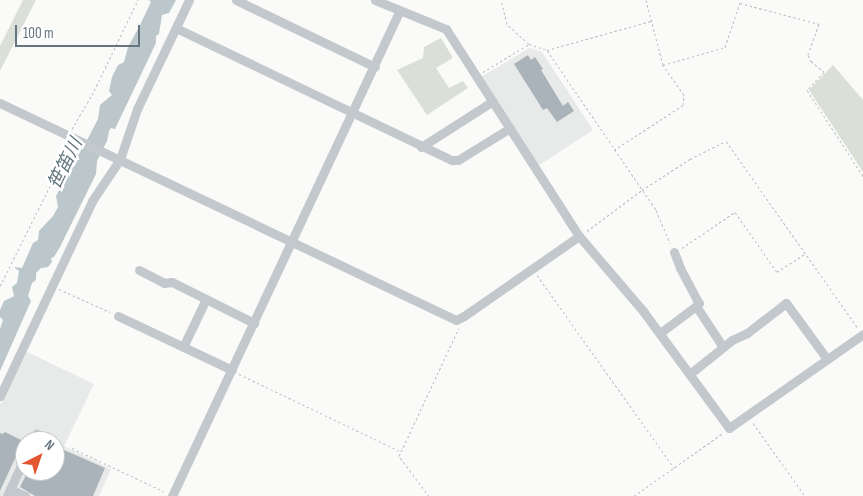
<!DOCTYPE html>
<html>
<head>
<meta charset="utf-8">
<style>
	body { margin:0 }
	#map { position:relative; width:863px; height:496px; overflow:hidden; background:#fafaf8; font-family:"Sofia Sans Condensed","Noto Sans JP",sans-serif }
	div>[style] { position:absolute }
	.built>* { inset:0; background:#e8e9e9 }
	.green>* { inset:0; background:#dadfd7 }
	.water>* { inset:0; background:#bbc7cb }
	.building>* { inset:0; background:#aab3b9 }
	.path>* { height:1px; margin-top:-0.5px; transform-origin:0; background:repeating-linear-gradient(90deg,#bbbfc2 0 2.5px,transparent 0 5px) }
	.minor>* { height:9px; margin:-4.5px; padding:0 4.5px; transform-origin:4.5px; border-radius:4.5px; background:#c3c8cc }
	span { translate:-50% -50%; white-space:nowrap; text-align:center; line-height:1.15; -webkit-text-stroke:5px #fff; paint-order:stroke }
	.water-label { font-size:18px; color:#60757c; font-style:italic }
	.north { position:absolute; left:15px; top:431px; width:50px; height:50px; box-sizing:border-box; background:#fff; border:1px solid #c1c8cd; border-radius:50%; rotate:41deg; font-size:14px; font-weight:700; line-height:20px; text-align:center; color:#657683 }
	.north::after { content:''; display:block; margin:auto; width:18px; height:22px; background:#e4572e; clip-path:polygon(50% 0,100% 100%,50% 72%,0 100%) }
	.scale { position:absolute; left:15px; top:25px; width:125px; height:22px; box-sizing:border-box; border:2px solid #657683; border-top:0; padding-left:6px; font-size:15px; line-height:18px; white-space:nowrap; color:#657683; -webkit-text-stroke:4px #fff; paint-order:stroke }
</style>
</head>
<body>
<div id="map">
	<div class="built">
		<div style="clip-path:polygon(529px 48px,542px 52px,593px 130px,538px 166px,481px 77px)"></div>
		<div style="clip-path:polygon(evenodd,27px 352px,94px 384px,64px 446px,111px 469px,99px 496px,0 496px,0 405px,27px 352px,25px 441px,55px 441px,55px 471px,25px 471px,25px 441px)"></div>
	</div>
	<div class="green">
		<div style="clip-path:polygon(23px 0,36px 0,0 71px,0 46px)"></div>
		<div style="clip-path:polygon(441px 38px,453px 58px,436px 68px,449px 88px,463px 81px,468px 88px,427px 115px,397px 70px,423px 58px,424px 47px)"></div>
		<div style="clip-path:polygon(833px 65px,863px 100px,863px 172px,809px 90px)"></div>
	</div>
	<div class="water">
		<div style="clip-path:polygon(149px 0,176px 0,169px 13px,162px 15px,159px 34px,156px 36px,156px 43px,115px 129px,111px 128px,109px 131px,107px 141px,97px 161px,96px 174px,60px 247px,54px 257px,51px 258px,52px 262px,48px 267px,41px 268px,36px 273px,36px 280px,32px 283px,28px 296px,31px 301px,0 371px,0 329px,3px 320px,0 317px,0 310px,4px 301px,14px 296px,12px 287px,17px 283px,19px 271px,14px 267px,22px 268px,33px 243px,38px 240px,39px 231px,53px 216px,58px 207px,56px 196px,81px 150px,77px 150px,70px 141px,78px 148px,83px 148px,98px 119px,100px 105px,112px 95px,109px 91px,112px 77px,118px 65px,124px 62px,128px 47px,140px 25px,151px 2px)"></div>
	</div>
	<div class="building">
		<div style="clip-path:polygon(528px 55px,531px 60px,535px 57px,543px 69px,541px 70px,563px 106px,568px 102px,574px 111px,557px 122px,547px 108px,543px 110px,514px 64px)"></div>
		<div style="clip-path:polygon(5px 432px,23px 441px,0 491px,0 433px,3px 434px)"></div>
		<div style="clip-path:polygon(55px 446px,105px 468px,93px 496px,35px 496px,20px 487px,28px 471px,55px 471px)"></div>
	</div>
	<div class="path">
		<div style="left:740px;top:3px;width:82px;rotate:14.9deg"></div>
		<div style="left:819px;top:24px;width:33px;rotate:110deg"></div>
		<div style="left:808px;top:55px;width:7px;rotate:63deg"></div>
		<div style="left:811px;top:61px;width:17px;rotate:40deg"></div>
		<div style="left:824px;top:72px;width:25px;rotate:133deg"></div>
		<div style="left:807px;top:90px;width:103px;rotate:56.9deg"></div>
		<div style="left:529px;top:44px;width:19px;rotate:18deg"></div>
		<div style="left:547px;top:50px;width:194px;rotate:55.7deg"></div>
		<div style="left:656px;top:210px;width:36px;rotate:67deg"></div>
		<div style="left:547px;top:50px;width:108px;rotate:-15.6deg"></div>
		<div style="left:663px;top:65px;width:65px;rotate:-16.2deg"></div>
		<div style="left:725px;top:47px;width:50px;rotate:-71.2deg"></div>
		<div style="left:483px;top:72px;width:54px;rotate:-31.3deg"></div>
		<div style="left:529px;top:44px;width:30px;rotate:-138deg"></div>
		<div style="left:507px;top:24px;width:25px;rotate:-104deg"></div>
		<div style="left:72px;top:129px;width:39px;rotate:-60deg"></div>
		<div style="left:92px;top:95px;width:106px;rotate:-64.2deg"></div>
		<div style="left:614px;top:150px;width:82px;rotate:-33.1deg"></div>
		<div style="left:683px;top:105px;width:10px;rotate:-84deg"></div>
		<div style="left:684px;top:95px;width:37px;rotate:-125deg"></div>
		<div style="left:663px;top:65px;width:67px;rotate:-104.7deg"></div>
		<div style="left:587px;top:231px;width:69px;rotate:-36.7deg"></div>
		<div style="left:642px;top:190px;width:57px;rotate:-32.9deg"></div>
		<div style="left:690px;top:159px;width:40px;rotate:-26.6deg"></div>
		<div style="left:726px;top:141px;width:228px;rotate:54.8deg"></div>
		<div style="left:682px;top:248px;width:64px;rotate:-34.2deg"></div>
		<div style="left:735px;top:212px;width:73px;rotate:55deg"></div>
		<div style="left:777px;top:272px;width:33px;rotate:-33deg"></div>
		<div style="left:537px;top:275px;width:237px;rotate:54.6deg"></div>
		<div style="left:0;top:286px;width:110px;rotate:-63.4deg"></div>
		<div style="left:49px;top:188px;width:48px;rotate:-70.4deg"></div>
		<div style="left:59px;top:289px;width:56px;rotate:24.3deg"></div>
		<div style="left:239px;top:374px;width:178px;rotate:25.6deg"></div>
		<div style="left:753px;top:423px;width:90px;rotate:54.5deg"></div>
		<div style="left:72px;top:448px;width:101px;rotate:25.3deg"></div>
		<div style="left:429px;top:496px;width:50px;rotate:-126.9deg"></div>
		<div style="left:399px;top:456px;width:141px;rotate:-64.9deg"></div>
		<div style="left:634px;top:496px;width:109px;rotate:-35.3deg"></div>
	</div>
	<div class="minor">
		<div style="left:236px;top:0;width:154px;rotate:25.7deg"></div>
		<div style="left:375px;top:0;width:77px;rotate:22.2deg"></div>
		<div style="left:446px;top:29px;width:246px;rotate:57.3deg"></div>
		<div style="left:579px;top:236px;width:99px;rotate:49.5deg"></div>
		<div style="left:643px;top:311px;width:145px;rotate:53.7deg"></div>
		<div style="left:729px;top:428px;width:164px;rotate:-35deg"></div>
		<div style="left:176px;top:28px;width:306px;rotate:25.6deg"></div>
		<div style="left:452px;top:160px;width:6px"></div>
		<div style="left:458px;top:160px;width:61px;rotate:-31.6deg"></div>
		<div style="left:0;top:103px;width:505px;rotate:25.45deg"></div>
		<div style="left:456px;top:320px;width:9px;rotate:-27deg"></div>
		<div style="left:464px;top:316px;width:140px;rotate:-34.8deg"></div>
		<div style="left:421px;top:147px;width:85px;rotate:-32.6deg"></div>
		<div style="left:674px;top:252px;width:17px;rotate:69deg"></div>
		<div style="left:680px;top:268px;width:40px;rotate:62deg"></div>
		<div style="left:699px;top:303px;width:4px;rotate:135deg"></div>
		<div style="left:139px;top:270px;width:28px;rotate:27deg"></div>
		<div style="left:164px;top:283px;width:8px;rotate:-7deg"></div>
		<div style="left:172px;top:282px;width:92px;rotate:26.6deg"></div>
		<div style="left:118px;top:316px;width:126px;rotate:25.3deg"></div>
		<div style="left:660px;top:333px;width:45px;rotate:-36.9deg"></div>
		<div style="left:696px;top:306px;width:49px;rotate:56.6deg"></div>
		<div style="left:183px;top:347px;width:53px;rotate:-64.4deg"></div>
		<div style="left:691px;top:373px;width:53px;rotate:-38.8deg"></div>
		<div style="left:732px;top:340px;width:17px;rotate:-25deg"></div>
		<div style="left:747px;top:333px;width:49px;rotate:-37.6deg"></div>
		<div style="left:786px;top:303px;width:69px;rotate:53.8deg"></div>
		<div style="left:0;top:396px;width:216px;rotate:-64.7deg"></div>
		<div style="left:92px;top:201px;width:50px;rotate:-56.3deg"></div>
		<div style="left:120px;top:159px;width:53px;rotate:-71.2deg"></div>
		<div style="left:137px;top:109px;width:121px;rotate:-64.5deg"></div>
		<div style="left:33px;top:441px;width:8px;rotate:-67deg"></div>
		<div style="left:10px;top:489px;width:17px;rotate:25deg"></div>
		<div style="left:7px;top:496px;width:43px;rotate:-65.2deg"></div>
		<div style="left:172px;top:496px;width:535px;rotate:-64.87deg"></div>
	</div>
	<div class="water-label">
		<span style="left:66px;top:164px;rotate:-64deg">笹笛川</span>
	</div>
	<div class="north">N</div>
	<div class="scale">100 m</div>
</div>
</body>
</html>
